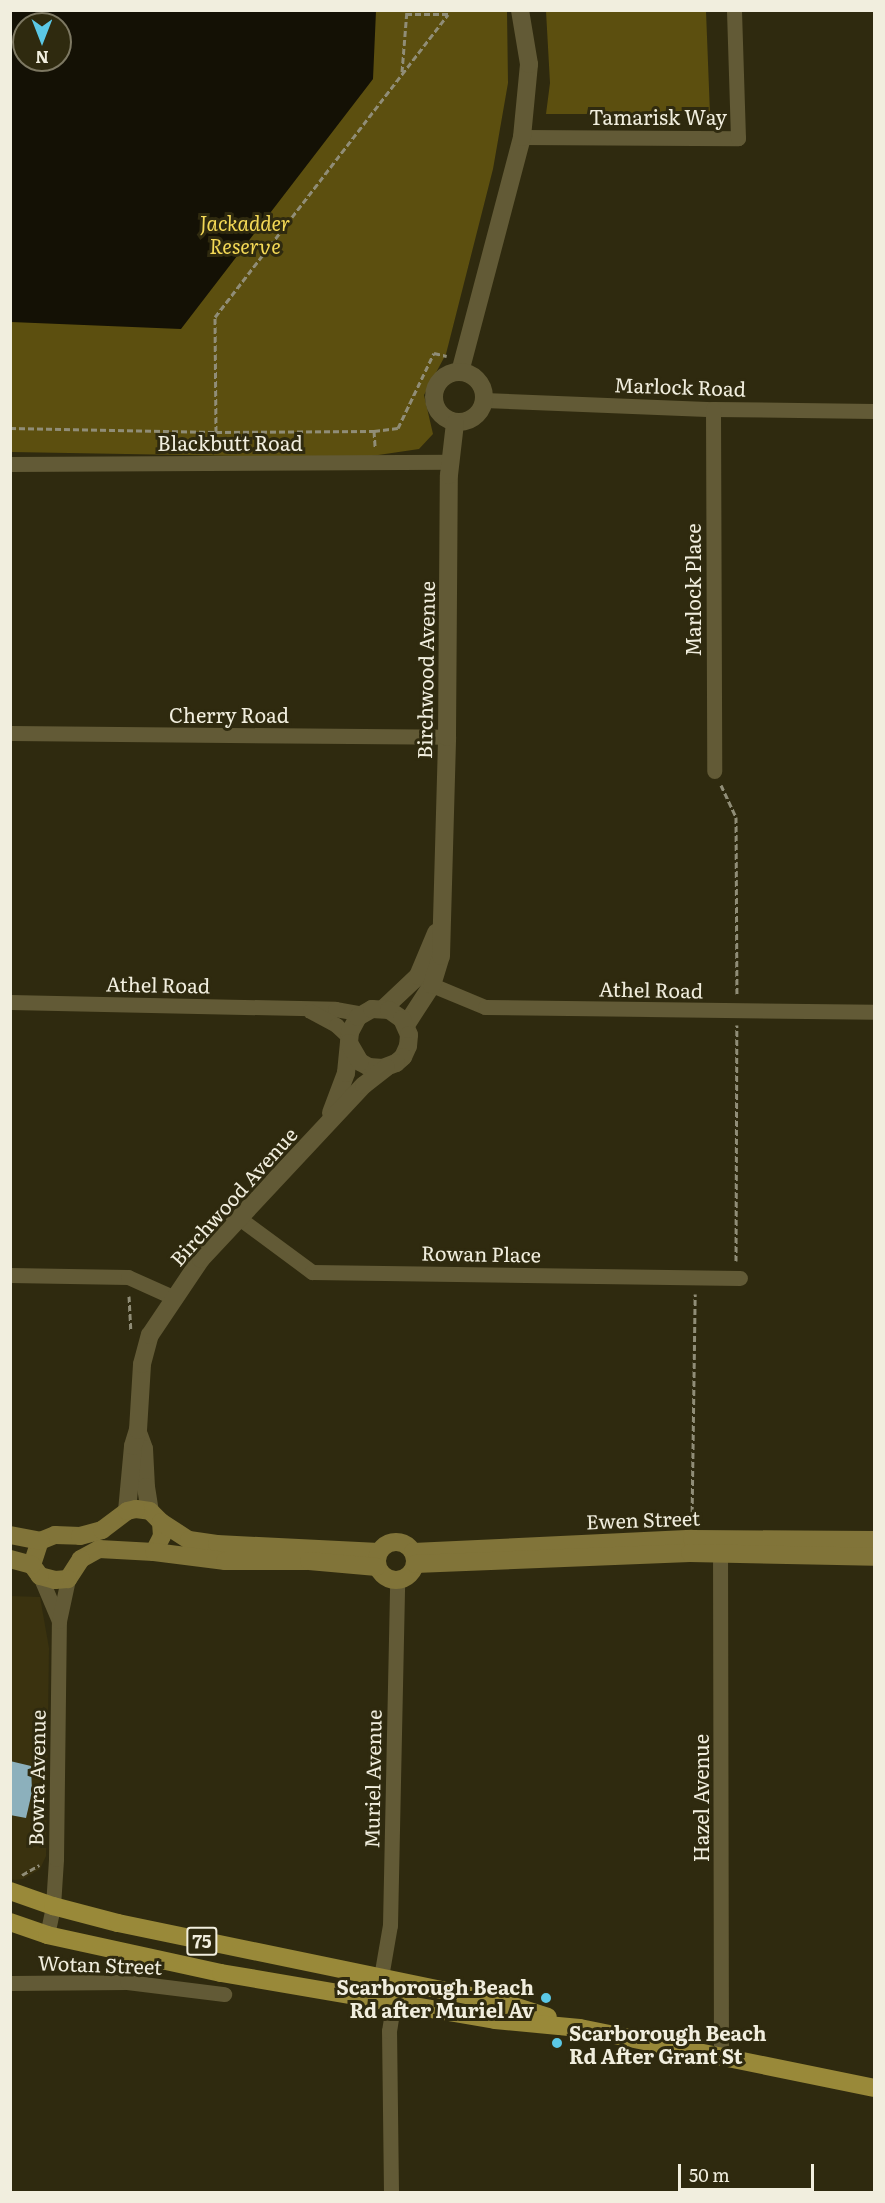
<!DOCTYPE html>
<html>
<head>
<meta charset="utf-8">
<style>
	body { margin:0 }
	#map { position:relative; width:885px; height:2203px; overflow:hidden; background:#2f2a0f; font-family:Literata,serif }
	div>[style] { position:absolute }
	.built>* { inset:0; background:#3a320f }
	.green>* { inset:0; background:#5c4f0f }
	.water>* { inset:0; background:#141105 }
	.building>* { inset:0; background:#8cb0bc }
	.path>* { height:3px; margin-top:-1.5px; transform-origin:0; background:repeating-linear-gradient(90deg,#908d77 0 6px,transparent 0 9px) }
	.minor>* { height:15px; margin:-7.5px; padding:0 7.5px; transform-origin:7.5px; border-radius:7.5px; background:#625a36 }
	.tertiary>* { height:18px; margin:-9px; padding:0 9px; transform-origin:9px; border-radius:9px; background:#625a36 }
	.tertiary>.ring { margin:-9px; padding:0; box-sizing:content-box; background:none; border:18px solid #625a36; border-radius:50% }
	.secondary>* { height:18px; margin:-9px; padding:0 9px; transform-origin:9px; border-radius:9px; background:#817439 }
	.secondary>.ring { margin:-9px; padding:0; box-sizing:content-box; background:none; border:18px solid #817439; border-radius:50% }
	.primary>* { height:18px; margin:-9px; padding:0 9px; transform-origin:9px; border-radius:9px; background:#998939 }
	.dots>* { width:16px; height:16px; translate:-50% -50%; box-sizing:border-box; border:3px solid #2f2a0f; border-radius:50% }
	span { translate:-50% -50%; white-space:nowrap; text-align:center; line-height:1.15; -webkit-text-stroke:6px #2f2a0f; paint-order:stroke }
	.shield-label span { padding:2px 4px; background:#2f2a0f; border:2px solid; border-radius:4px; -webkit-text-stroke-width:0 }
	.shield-label { font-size:18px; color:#f1eede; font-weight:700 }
	.street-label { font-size:20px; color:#f1eede }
	.park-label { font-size:20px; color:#f4d956; font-style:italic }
	.poi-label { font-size:20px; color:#f1eede; font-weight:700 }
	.right { translate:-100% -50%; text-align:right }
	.left { translate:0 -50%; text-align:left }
	.frame { position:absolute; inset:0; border:12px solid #f1eede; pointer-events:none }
	.north { position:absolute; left:12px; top:12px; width:60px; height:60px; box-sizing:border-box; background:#2f2a0f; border:2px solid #7d7862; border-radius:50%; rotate:180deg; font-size:16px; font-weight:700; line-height:24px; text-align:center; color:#f1eede }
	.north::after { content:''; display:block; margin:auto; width:21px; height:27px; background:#5bc8e6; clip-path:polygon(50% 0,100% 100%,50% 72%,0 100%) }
	.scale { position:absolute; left:678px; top:2164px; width:136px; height:27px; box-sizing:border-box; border:3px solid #f1eede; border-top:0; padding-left:8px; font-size:18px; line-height:21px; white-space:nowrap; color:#f1eede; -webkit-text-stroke:4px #2f2a0f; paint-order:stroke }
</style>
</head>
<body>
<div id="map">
	<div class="built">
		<div style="clip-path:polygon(10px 1596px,40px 1597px,49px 1648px,46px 1856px,40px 1869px,23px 1879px,15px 1880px,10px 1879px)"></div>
	</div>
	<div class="green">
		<div style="clip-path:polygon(evenodd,11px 11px,507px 11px,508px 83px,493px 169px,446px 354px,424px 395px,433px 434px,419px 449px,358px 458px,11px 452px,11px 11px,24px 24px,60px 24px,60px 60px,24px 60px,24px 24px)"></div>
		<div style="clip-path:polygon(546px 11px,706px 11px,710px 114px,546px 114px,550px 83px)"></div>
	</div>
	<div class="water">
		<div style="clip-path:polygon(evenodd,11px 10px,376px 11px,373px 79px,181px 329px,11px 322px,11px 10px,24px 24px,60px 24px,60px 60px,24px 60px,24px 24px)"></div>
	</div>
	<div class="building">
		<div style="clip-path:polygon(10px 1761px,31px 1766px,32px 1792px,26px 1818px,10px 1815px)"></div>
	</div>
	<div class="path">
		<div style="left:402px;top:72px;width:62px;rotate:-85.4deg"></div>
		<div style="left:10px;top:428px;width:206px;rotate:1.1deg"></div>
		<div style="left:216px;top:432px;width:158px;rotate:-0.4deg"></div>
		<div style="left:374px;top:431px;width:24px;rotate:-7deg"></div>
		<div style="left:398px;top:428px;width:83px;rotate:-64.4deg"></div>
		<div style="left:434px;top:353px;width:13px;rotate:13deg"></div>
		<div style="left:374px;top:431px;width:16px;rotate:86deg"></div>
		<div style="left:216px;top:432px;width:115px;rotate:-90.5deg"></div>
		<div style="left:215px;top:317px;width:382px;rotate:-52.4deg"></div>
		<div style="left:448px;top:14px;width:42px;rotate:180deg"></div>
		<div style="left:721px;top:785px;width:35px;rotate:65deg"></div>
		<div style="left:736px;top:817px;width:177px;rotate:89.7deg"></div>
		<div style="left:736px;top:1261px;width:236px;rotate:-89.8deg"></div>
		<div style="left:129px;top:1296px;width:35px;rotate:87deg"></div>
		<div style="left:692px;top:1521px;width:227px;rotate:-89.2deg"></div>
		<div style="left:22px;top:1875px;width:20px;rotate:-30deg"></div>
	</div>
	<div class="minor">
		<div style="left:522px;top:137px;width:216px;rotate:0.3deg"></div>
		<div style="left:738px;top:138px;width:128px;rotate:-91.8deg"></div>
		<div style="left:484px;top:400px;width:229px;rotate:2.3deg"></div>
		<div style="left:713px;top:409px;width:161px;rotate:0.7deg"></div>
		<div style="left:713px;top:409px;width:362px;rotate:89.8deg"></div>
		<div style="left:10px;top:464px;width:441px;rotate:-0.3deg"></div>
		<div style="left:10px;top:733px;width:437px;rotate:0.5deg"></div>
		<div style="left:432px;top:985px;width:57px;rotate:22.5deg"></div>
		<div style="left:485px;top:1007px;width:389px;rotate:0.7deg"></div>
		<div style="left:10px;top:1002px;width:325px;rotate:1.2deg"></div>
		<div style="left:335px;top:1009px;width:27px;rotate:10deg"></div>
		<div style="left:310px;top:1011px;width:30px;rotate:28deg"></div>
		<div style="left:336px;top:1025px;width:18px;rotate:43deg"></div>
		<div style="left:239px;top:1218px;width:91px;rotate:36.5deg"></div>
		<div style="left:312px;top:1272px;width:428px;rotate:0.8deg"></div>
		<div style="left:10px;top:1275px;width:118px;rotate:1deg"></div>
		<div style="left:128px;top:1277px;width:51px;rotate:24.1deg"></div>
		<div style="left:720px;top:1543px;width:513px;rotate:89.89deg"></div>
		<div style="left:40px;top:1576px;width:49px;rotate:67.1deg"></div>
		<div style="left:47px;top:1935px;width:30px;rotate:-78deg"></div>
		<div style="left:53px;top:1906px;width:47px;rotate:-86.3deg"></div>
		<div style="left:56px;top:1859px;width:238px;rotate:-89.3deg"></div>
		<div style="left:59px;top:1621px;width:43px;rotate:-77.9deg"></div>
		<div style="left:381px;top:1977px;width:53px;rotate:-80.2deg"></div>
		<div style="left:390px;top:1925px;width:345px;rotate:-88.8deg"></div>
		<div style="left:10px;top:1983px;width:117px;rotate:-0.5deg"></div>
		<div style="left:127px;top:1982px;width:98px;rotate:7.1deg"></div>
		<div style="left:391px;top:2192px;width:161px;rotate:-90.7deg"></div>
		<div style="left:389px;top:2031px;width:51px;rotate:-80.9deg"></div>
	</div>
	<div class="tertiary">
		<div style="left:460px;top:372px;width:243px;rotate:-75.2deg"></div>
		<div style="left:522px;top:137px;width:73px;rotate:-84.5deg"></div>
		<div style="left:529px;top:64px;width:55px;rotate:-99.5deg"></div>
		<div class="ring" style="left:434px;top:372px;width:32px;height:32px"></div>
		<div style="left:383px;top:1009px;width:48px;rotate:-43.3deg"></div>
		<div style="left:418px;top:976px;width:47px;rotate:-67.3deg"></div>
		<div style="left:406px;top:1025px;width:48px;rotate:-57deg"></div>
		<div style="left:432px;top:985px;width:30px;rotate:-73deg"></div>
		<div style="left:441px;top:956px;width:219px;rotate:-88.4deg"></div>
		<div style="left:447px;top:737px;width:262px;rotate:-89.6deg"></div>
		<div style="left:449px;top:475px;width:52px;rotate:-83.4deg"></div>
		<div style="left:331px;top:1113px;width:43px;rotate:-69.4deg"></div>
		<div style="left:346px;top:1073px;width:41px;rotate:-84.4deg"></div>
		<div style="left:350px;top:1032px;width:17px;rotate:-62deg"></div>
		<div style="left:358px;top:1017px;width:16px;rotate:-30deg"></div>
		<div style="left:372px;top:1009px;width:17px;rotate:3deg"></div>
		<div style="left:389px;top:1010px;width:16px;rotate:35deg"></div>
		<div style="left:402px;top:1019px;width:17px;rotate:66deg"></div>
		<div style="left:409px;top:1035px;width:11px;rotate:95deg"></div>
		<div style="left:408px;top:1046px;width:12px;rotate:114deg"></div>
		<div style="left:403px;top:1057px;width:9px;rotate:139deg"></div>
		<div style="left:396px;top:1063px;width:14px;rotate:159deg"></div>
		<div style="left:383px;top:1068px;width:14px;rotate:-176deg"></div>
		<div style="left:369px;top:1067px;width:10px;rotate:-151deg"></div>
		<div style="left:360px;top:1062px;width:22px;rotate:-120deg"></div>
		<div style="left:139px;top:1435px;width:15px;rotate:70deg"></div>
		<div style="left:144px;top:1449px;width:38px;rotate:87deg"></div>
		<div style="left:146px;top:1487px;width:24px;rotate:81deg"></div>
		<div style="left:127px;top:1511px;width:65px;rotate:-84.7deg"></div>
		<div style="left:133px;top:1446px;width:17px;rotate:-73deg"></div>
		<div style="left:138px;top:1430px;width:66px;rotate:-86.5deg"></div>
		<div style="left:142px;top:1364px;width:30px;rotate:-75deg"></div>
		<div style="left:150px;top:1335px;width:92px;rotate:-56.1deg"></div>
		<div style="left:201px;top:1259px;width:238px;rotate:-46.9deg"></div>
		<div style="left:364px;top:1085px;width:28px;rotate:-38deg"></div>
	</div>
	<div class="secondary">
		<div style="left:136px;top:1509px;width:14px;rotate:8deg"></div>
		<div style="left:150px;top:1511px;width:16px;rotate:45deg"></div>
		<div style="left:161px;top:1522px;width:14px;rotate:86deg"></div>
		<div style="left:162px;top:1536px;width:18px;rotate:117deg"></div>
		<div style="left:154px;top:1552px;width:55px;rotate:-176.9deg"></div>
		<div style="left:99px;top:1549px;width:21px;rotate:151deg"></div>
		<div style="left:81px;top:1559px;width:24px;rotate:123deg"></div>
		<div style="left:68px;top:1579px;width:13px;rotate:176deg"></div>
		<div style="left:55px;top:1580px;width:16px;rotate:-165deg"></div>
		<div style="left:40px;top:1576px;width:14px;rotate:-126deg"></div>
		<div style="left:32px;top:1565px;width:25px;rotate:-72deg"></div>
		<div style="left:40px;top:1541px;width:16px;rotate:-22deg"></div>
		<div style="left:55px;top:1535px;width:25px;rotate:2deg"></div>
		<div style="left:80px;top:1536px;width:23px;rotate:-15deg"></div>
		<div style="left:102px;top:1530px;width:31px;rotate:-37deg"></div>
		<div style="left:127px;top:1511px;width:9px;rotate:-13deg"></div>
		<div style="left:161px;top:1522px;width:33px;rotate:33deg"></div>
		<div style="left:189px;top:1540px;width:28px;rotate:8deg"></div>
		<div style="left:217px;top:1544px;width:162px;rotate:2.8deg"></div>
		<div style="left:10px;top:1535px;width:31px;rotate:11deg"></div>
		<div class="ring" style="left:377px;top:1542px;width:20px;height:20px"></div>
		<div style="left:154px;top:1552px;width:72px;rotate:7.2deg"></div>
		<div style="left:225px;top:1561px;width:84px"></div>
		<div style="left:309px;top:1561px;width:68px;rotate:5deg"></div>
		<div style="left:413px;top:1552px;width:279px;rotate:-2.7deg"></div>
		<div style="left:692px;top:1539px;width:182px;rotate:0.3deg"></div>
		<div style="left:10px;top:1559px;width:23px;rotate:15deg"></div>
		<div style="left:415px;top:1564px;width:275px;rotate:-2.3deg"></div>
		<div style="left:690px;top:1553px;width:184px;rotate:1.2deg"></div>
	</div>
	<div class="primary">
		<div style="left:10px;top:1891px;width:46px;rotate:19.2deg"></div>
		<div style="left:53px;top:1906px;width:67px;rotate:14.7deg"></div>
		<div style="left:118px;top:1923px;width:391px;rotate:11.7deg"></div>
		<div style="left:501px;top:2002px;width:49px;rotate:17.7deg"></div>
		<div style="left:10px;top:1922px;width:39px;rotate:19deg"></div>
		<div style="left:47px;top:1935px;width:178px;rotate:12.3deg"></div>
		<div style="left:221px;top:1973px;width:278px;rotate:9.7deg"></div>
		<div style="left:495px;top:2020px;width:85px;rotate:5.4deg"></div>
		<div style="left:580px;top:2028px;width:300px;rotate:11.5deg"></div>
	</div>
	<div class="dots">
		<div style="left:546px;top:1998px;background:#5bc8e6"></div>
		<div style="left:557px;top:2043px;background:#5bc8e6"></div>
	</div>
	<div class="shield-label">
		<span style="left:202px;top:1941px">75</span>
	</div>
	<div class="street-label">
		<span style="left:658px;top:116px">Tamarisk Way</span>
		<span style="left:680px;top:386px;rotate:2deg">Marlock Road</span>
		<span style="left:230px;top:442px">Blackbutt Road</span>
		<span style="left:692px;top:590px;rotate:-90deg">Marlock Place</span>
		<span style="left:425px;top:670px;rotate:-89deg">Birchwood Avenue</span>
		<span style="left:229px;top:714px">Cherry Road</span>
		<span style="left:158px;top:984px;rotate:1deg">Athel Road</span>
		<span style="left:651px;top:989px;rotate:1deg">Athel Road</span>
		<span style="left:233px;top:1196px;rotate:-48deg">Birchwood Avenue</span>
		<span style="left:481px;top:1253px;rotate:1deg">Rowan Place</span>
		<span style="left:643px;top:1519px;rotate:-2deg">Ewen Street</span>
		<span style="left:36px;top:1778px;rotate:-89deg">Bowra Avenue</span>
		<span style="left:372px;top:1779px;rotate:-89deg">Muriel Avenue</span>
		<span style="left:700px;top:1798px;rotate:-90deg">Hazel Avenue</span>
		<span style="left:100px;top:1964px;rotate:2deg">Wotan Street</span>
	</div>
	<div class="park-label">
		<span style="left:245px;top:234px">Jackadder<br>Reserve</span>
	</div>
	<div class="poi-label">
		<span class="right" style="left:534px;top:1998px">Scarborough Beach<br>Rd after Muriel Av</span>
		<span class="left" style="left:569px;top:2044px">Scarborough Beach<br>Rd After Grant St</span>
	</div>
	<div class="frame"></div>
	<div class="north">N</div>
	<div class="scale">50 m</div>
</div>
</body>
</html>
